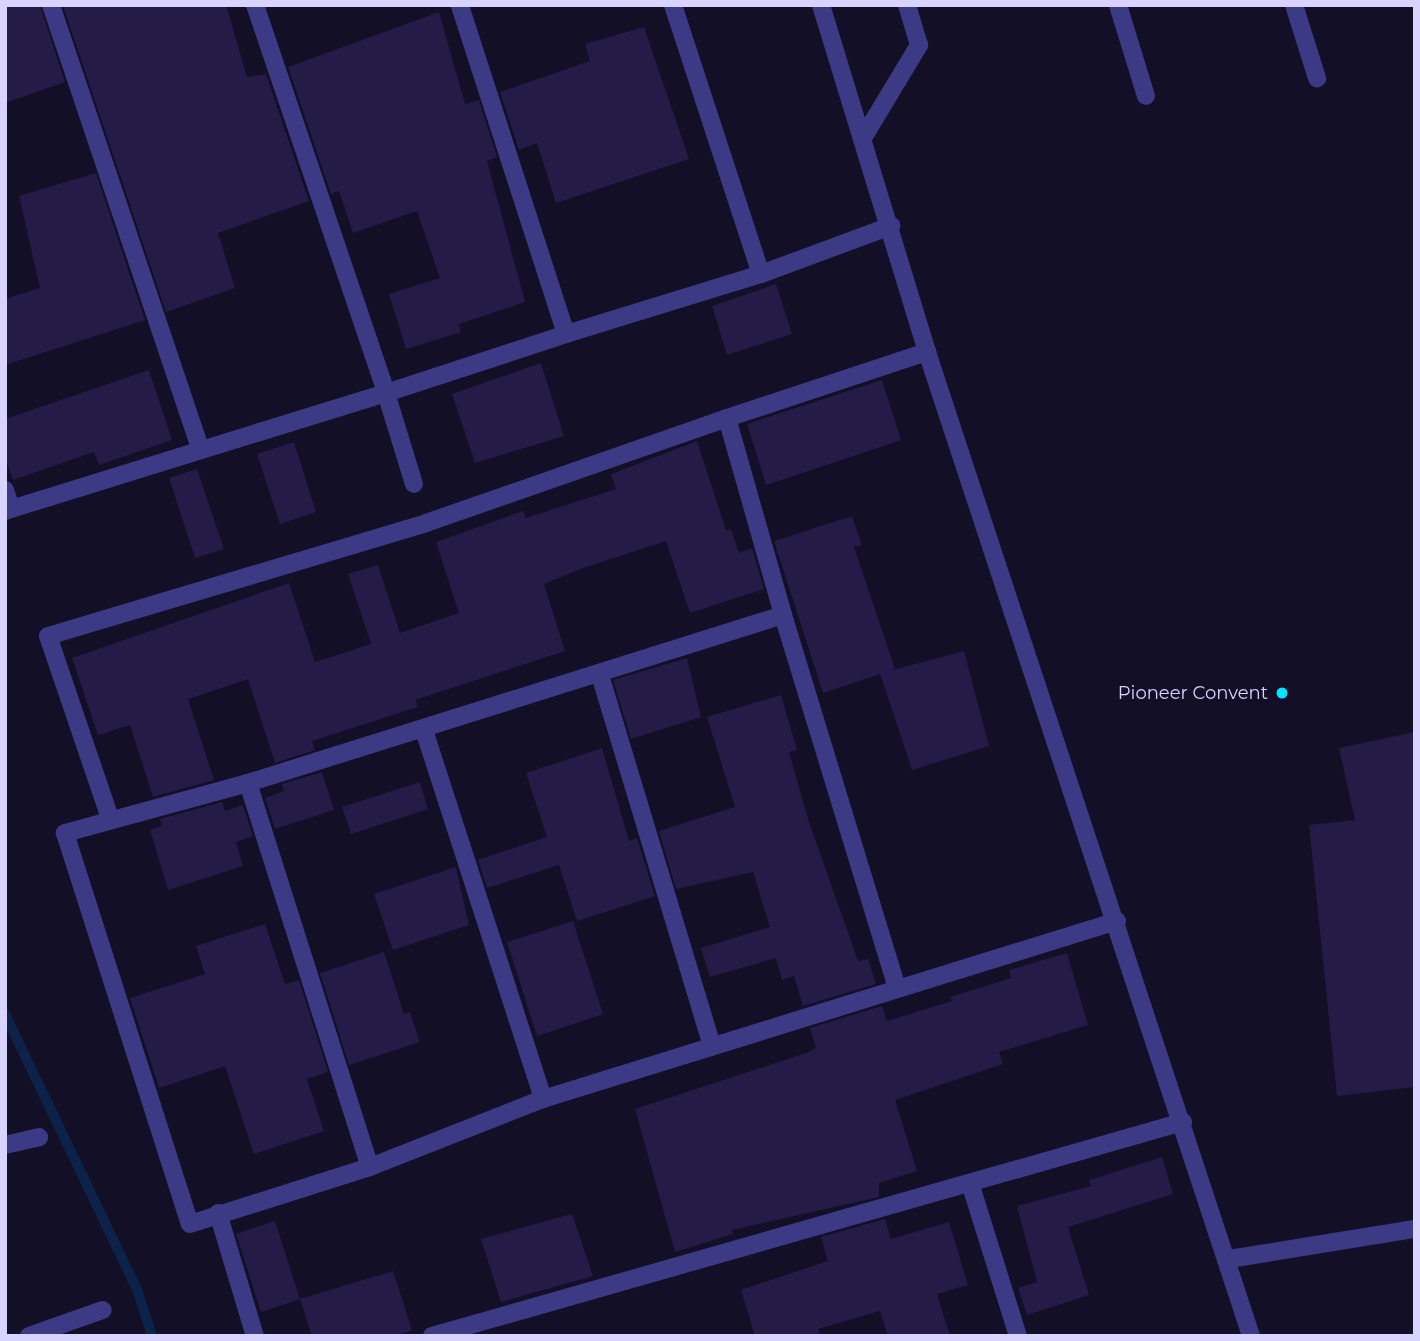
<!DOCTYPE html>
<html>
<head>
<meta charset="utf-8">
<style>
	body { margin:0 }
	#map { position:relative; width:1420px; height:1341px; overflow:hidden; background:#130f26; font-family:Montserrat,sans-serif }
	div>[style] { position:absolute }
	.stream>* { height:10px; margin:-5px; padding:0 5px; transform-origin:5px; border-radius:5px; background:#0c2248 }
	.building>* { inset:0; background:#241b47 }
	.minor>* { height:18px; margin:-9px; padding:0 9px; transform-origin:9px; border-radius:9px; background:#3d3a85 }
	.tertiary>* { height:18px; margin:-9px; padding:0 9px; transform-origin:9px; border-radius:9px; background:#3d3a85 }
	.dots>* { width:19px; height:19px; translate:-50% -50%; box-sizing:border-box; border:4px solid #130f26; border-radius:50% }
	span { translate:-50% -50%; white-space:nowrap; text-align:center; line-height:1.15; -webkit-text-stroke:5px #130f26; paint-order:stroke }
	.poi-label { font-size:18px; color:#d9d4ff }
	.right { translate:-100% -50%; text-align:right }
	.frame { position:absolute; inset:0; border:7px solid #d9d4ff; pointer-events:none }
</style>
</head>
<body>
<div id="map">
	<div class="stream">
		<div style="left:5px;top:1014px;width:308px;rotate:64.4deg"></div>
		<div style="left:138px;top:1292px;width:46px;rotate:72.3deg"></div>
	</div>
	<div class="building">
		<div style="clip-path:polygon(5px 5px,40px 5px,65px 82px,5px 103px)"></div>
		<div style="clip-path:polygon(226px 5px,247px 77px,266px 74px,309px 201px,218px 233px,235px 288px,166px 312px,63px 6px)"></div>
		<div style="clip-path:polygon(439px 12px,465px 104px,479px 100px,497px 157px,487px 161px,525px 302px,459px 324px,461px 332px,406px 349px,389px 294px,440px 278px,417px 211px,353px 233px,339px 191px,331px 194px,288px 67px)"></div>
		<div style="clip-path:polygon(644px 27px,689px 159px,556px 203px,537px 143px,519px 150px,500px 92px,590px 61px,585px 44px)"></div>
		<div style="clip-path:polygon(96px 173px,145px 320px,5px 365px,5px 299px,40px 288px,19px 196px)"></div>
		<div style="clip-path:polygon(776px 284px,792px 334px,727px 355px,712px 306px)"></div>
		<div style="clip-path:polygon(541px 363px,564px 436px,475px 463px,452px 394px)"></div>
		<div style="clip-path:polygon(149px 370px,172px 440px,99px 465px,94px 452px,13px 480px,5px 458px,5px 419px)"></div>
		<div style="clip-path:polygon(882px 380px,901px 440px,766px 485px,747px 424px)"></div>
		<div style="clip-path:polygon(697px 441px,726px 530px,731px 529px,739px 553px,752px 548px,764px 589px,690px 613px,666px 541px,583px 568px,544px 584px,565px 651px,415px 700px,418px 707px,312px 741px,315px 750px,275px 763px,248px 679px,188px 699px,214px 780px,153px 797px,130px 725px,98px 735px,72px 658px,289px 583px,315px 662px,371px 644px,348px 574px,378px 565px,400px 633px,459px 613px,436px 542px,523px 511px,526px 518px,616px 489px,611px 474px)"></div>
		<div style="clip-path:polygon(294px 442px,316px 512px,280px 524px,257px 454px)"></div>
		<div style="clip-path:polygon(197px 469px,224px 549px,195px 558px,169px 478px)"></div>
		<div style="clip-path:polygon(852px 516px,862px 545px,854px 547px,895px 669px,889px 671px,964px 651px,989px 746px,912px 770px,880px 674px,823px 693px,774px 541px)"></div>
		<div style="clip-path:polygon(687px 658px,701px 717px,631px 739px,613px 680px)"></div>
		<div style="clip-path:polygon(781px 695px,797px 750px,789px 752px,808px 819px,858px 961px,868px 959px,876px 984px,803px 1006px,794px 976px,782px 980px,776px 958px,710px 977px,701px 948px,770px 927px,753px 872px,676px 889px,659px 831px,735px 807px,707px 717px)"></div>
		<div style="clip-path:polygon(1415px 732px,1415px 1087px,1337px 1096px,1309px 825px,1355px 820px,1339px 748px)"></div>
		<div style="clip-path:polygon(602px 748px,629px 841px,637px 838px,655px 896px,577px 921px,559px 865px,487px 888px,478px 860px,547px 837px,526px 773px)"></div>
		<div style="clip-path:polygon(322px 772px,334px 810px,275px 829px,265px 798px,284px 791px,282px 784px)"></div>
		<div style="clip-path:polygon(420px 782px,428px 809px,351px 834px,342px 807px)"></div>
		<div style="clip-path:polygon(222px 802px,225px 811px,243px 805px,253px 836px,236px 842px,243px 866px,168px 890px,150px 830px,162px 826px,160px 819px)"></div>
		<div style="clip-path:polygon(456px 867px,469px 925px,393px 950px,374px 894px)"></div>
		<div style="clip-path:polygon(573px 921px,603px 1014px,537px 1036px,507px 942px)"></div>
		<div style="clip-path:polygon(265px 924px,285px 984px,299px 980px,328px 1072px,307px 1079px,324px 1131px,254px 1154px,225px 1066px,159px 1088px,130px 998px,205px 974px,196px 946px)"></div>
		<div style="clip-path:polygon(384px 952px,404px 1014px,410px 1012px,420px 1042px,349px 1065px,320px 973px)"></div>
		<div style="clip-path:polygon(1067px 953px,1088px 1025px,999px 1052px,1003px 1064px,895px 1100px,917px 1171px,879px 1183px,879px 1197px,732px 1230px,733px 1234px,675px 1252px,635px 1109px,809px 1052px,816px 1048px,810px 1028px,882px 1006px,887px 1021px,952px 1001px,950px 997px,1011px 978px,1009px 970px)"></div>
		<div style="clip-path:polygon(1162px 1157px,1173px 1194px,1068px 1227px,1089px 1295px,1027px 1315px,1018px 1288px,1037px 1282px,1017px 1206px,1091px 1186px,1089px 1180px)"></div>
		<div style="clip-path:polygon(572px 1214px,593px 1276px,501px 1302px,481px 1239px)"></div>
		<div style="clip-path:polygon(885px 1219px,891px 1239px,949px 1222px,968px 1285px,937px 1294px,950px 1336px,888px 1336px,880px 1311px,818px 1329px,820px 1336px,755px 1336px,741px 1290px,828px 1261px,821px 1237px)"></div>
		<div style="clip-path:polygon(275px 1221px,300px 1299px,261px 1312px,236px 1234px)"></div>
		<div style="clip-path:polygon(393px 1271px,412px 1330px,395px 1336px,312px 1336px,300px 1299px)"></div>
	</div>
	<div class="minor">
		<div style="left:51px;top:5px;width:467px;rotate:71.4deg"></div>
		<div style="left:255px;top:5px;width:410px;rotate:71.3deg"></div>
		<div style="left:386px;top:393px;width:189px;rotate:-18.1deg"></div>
		<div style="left:566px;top:334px;width:346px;rotate:-107.9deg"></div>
		<div style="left:673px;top:5px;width:283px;rotate:71.9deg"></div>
		<div style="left:761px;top:274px;width:139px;rotate:-20.3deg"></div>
		<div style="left:1118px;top:5px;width:95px;rotate:72.9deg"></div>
		<div style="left:1294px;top:5px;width:77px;rotate:72.5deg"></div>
		<div style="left:863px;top:138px;width:109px;rotate:-58.9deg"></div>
		<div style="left:919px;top:45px;width:42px;rotate:-106.7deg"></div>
		<div style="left:566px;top:334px;width:204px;rotate:-17.1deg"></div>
		<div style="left:727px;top:418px;width:211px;rotate:-18.3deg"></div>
		<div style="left:5px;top:490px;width:20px;rotate:72deg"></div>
		<div style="left:11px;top:509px;width:6px;rotate:162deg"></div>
		<div style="left:11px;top:509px;width:393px;rotate:-17.2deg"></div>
		<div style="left:386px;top:393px;width:95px;rotate:72.9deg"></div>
		<div style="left:783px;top:615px;width:391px;rotate:73deg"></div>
		<div style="left:600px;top:675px;width:388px;rotate:73.2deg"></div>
		<div style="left:424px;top:730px;width:388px;rotate:72.1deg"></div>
		<div style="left:248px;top:783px;width:403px;rotate:72.4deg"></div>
		<div style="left:110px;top:818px;width:192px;rotate:-108.8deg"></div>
		<div style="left:48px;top:636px;width:395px;rotate:-16.6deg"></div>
		<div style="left:426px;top:523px;width:319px;rotate:-19.2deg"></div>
		<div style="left:727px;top:418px;width:205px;rotate:74.1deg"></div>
		<div style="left:783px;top:615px;width:561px;rotate:162.57deg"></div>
		<div style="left:248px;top:783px;width:190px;rotate:164.7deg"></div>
		<div style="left:65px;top:833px;width:410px;rotate:72.3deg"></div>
		<div style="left:190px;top:1224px;width:189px;rotate:-17.6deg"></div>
		<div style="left:370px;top:1167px;width:186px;rotate:-21.5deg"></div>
		<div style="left:543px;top:1099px;width:601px;rotate:-17.23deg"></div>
		<div style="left:5px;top:1145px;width:35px;rotate:-13deg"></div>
		<div style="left:970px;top:1183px;width:160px;rotate:72.6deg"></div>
		<div style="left:218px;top:1213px;width:128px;rotate:73.3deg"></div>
		<div style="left:1229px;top:1259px;width:188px;rotate:-9.2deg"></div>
		<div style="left:29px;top:1336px;width:78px;rotate:-19.4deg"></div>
		<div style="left:432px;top:1336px;width:781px;rotate:-15.91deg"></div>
	</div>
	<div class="tertiary">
		<div style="left:821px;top:5px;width:363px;rotate:73deg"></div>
		<div style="left:927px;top:352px;width:1036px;rotate:71.77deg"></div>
	</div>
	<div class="dots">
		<div style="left:1282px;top:693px;background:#00e5ff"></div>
	</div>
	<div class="poi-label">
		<span class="right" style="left:1268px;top:693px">Pioneer Convent</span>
	</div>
	<div class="frame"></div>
</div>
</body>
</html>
